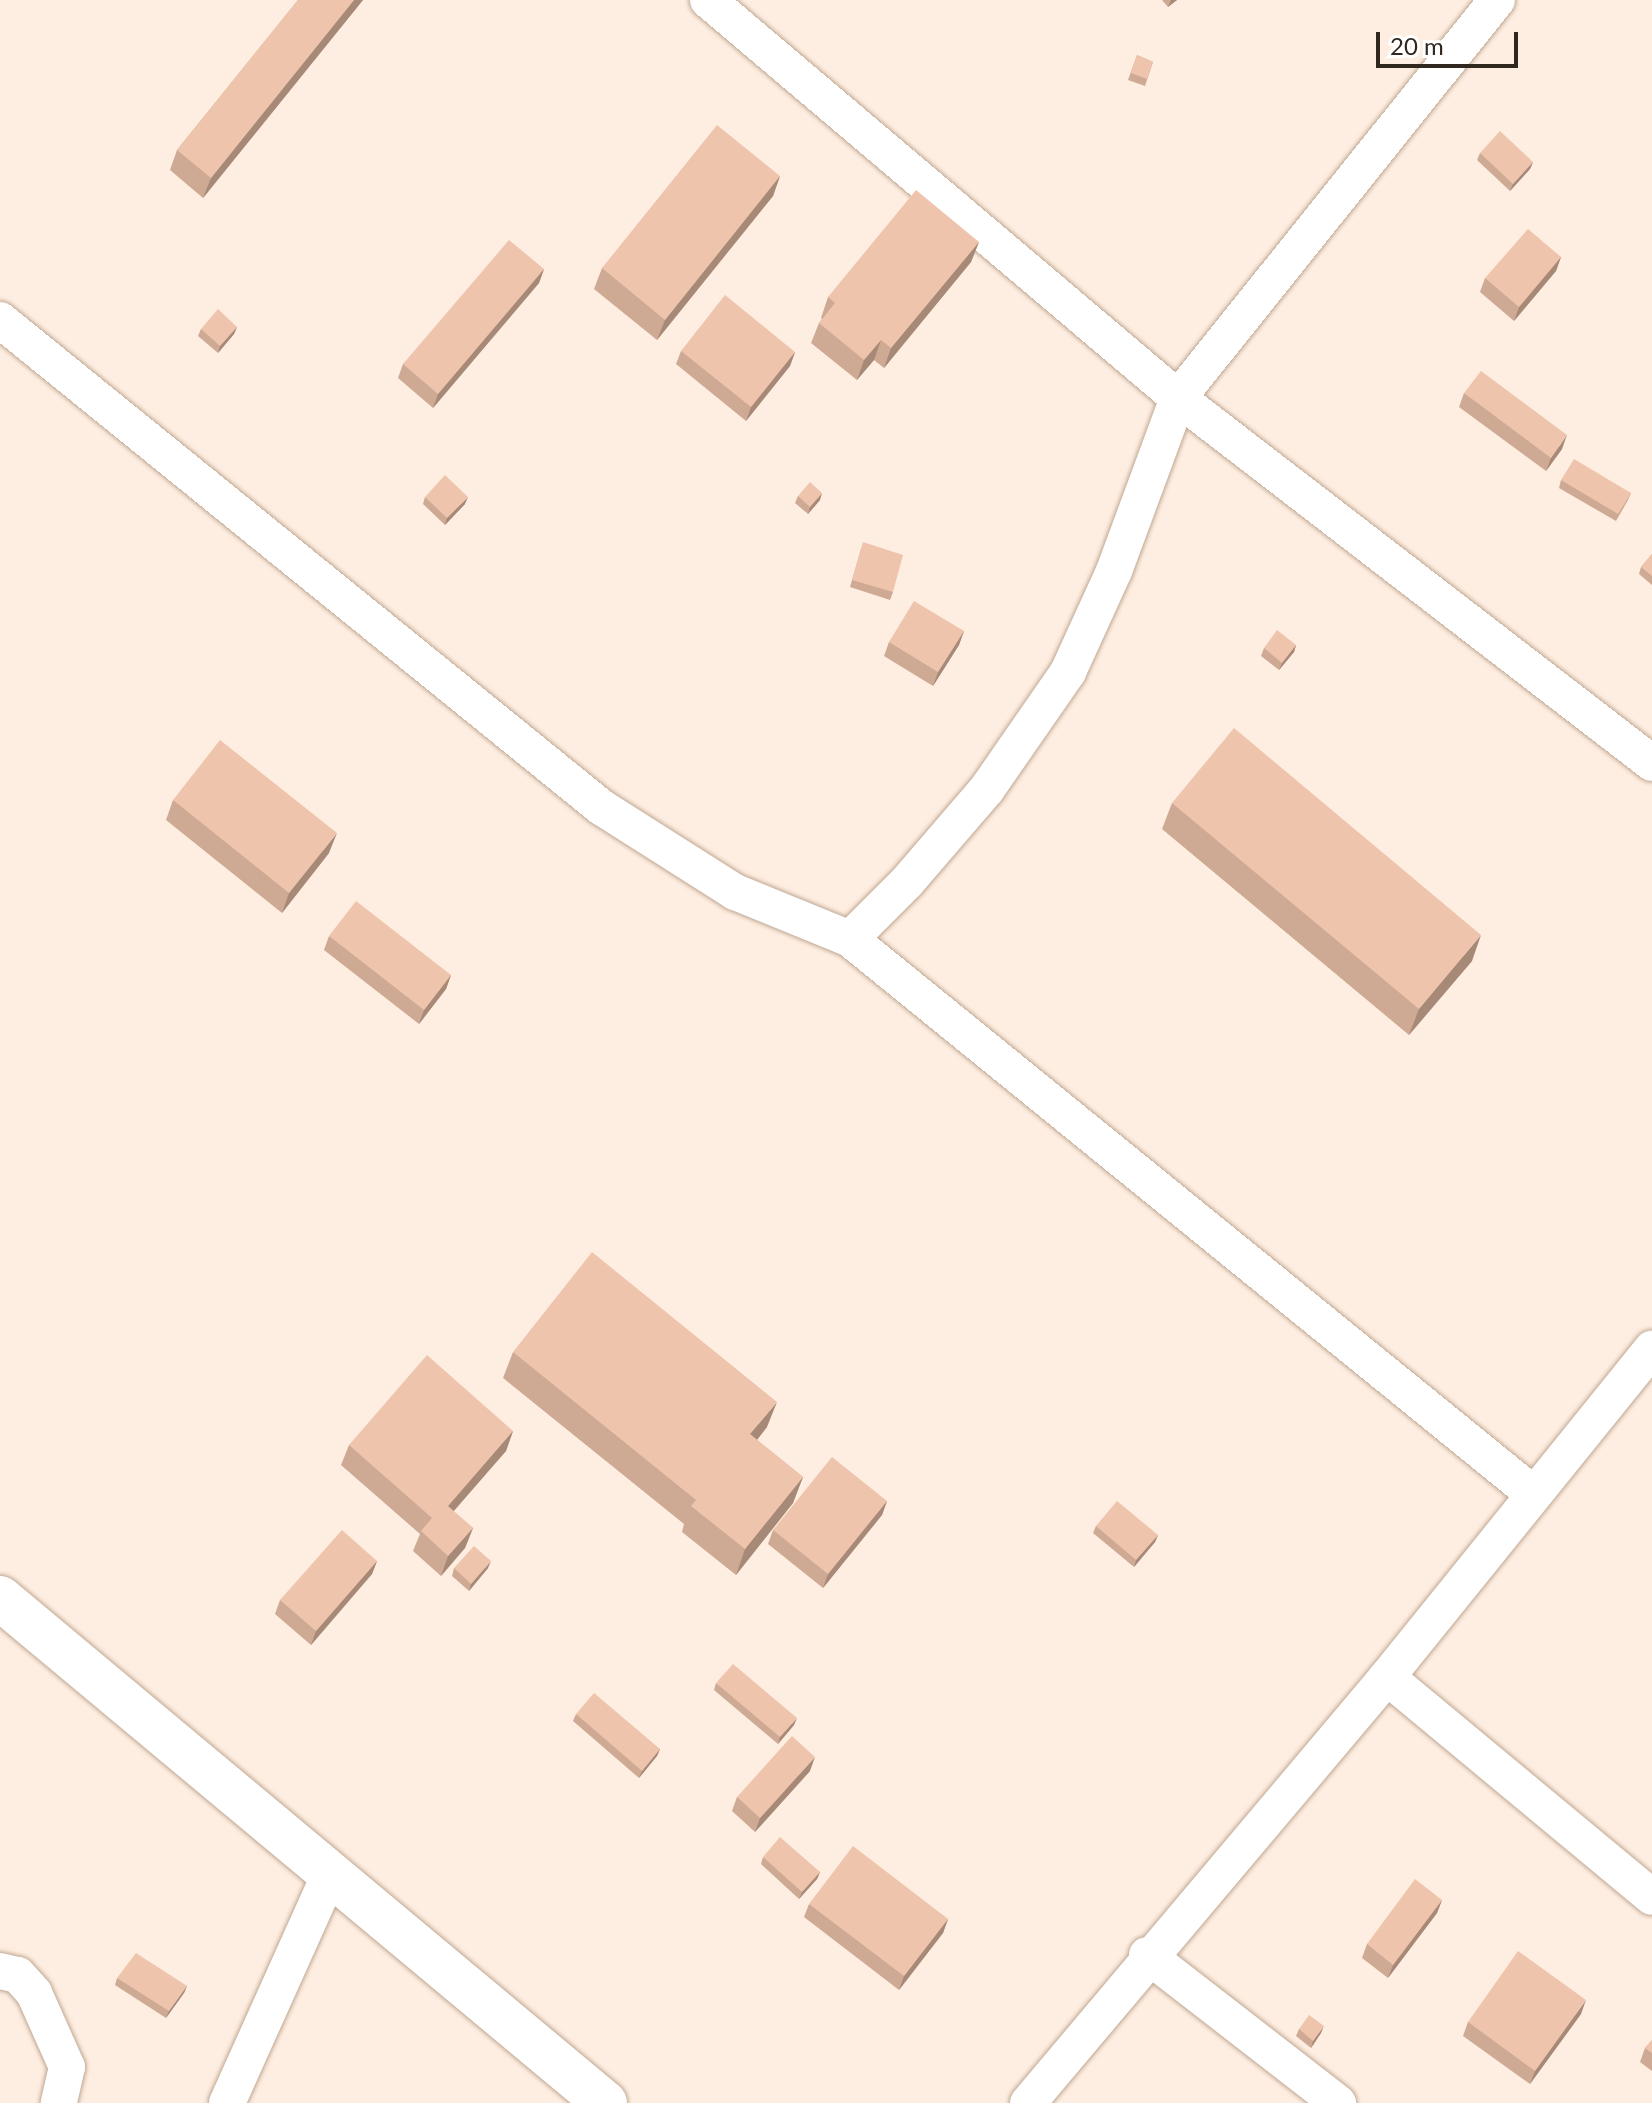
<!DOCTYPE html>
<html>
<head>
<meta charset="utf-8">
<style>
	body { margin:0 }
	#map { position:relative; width:1652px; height:2103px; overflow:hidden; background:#feeee1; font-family:Lato,sans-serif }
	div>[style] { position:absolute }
	.roads { filter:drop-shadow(0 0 2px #c0a792) drop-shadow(0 0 2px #c0a792) }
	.minor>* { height:36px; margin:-18px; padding:0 18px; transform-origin:18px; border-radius:18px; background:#fff }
	.primary>* { height:44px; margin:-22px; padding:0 22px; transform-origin:22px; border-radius:22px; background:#fff }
	.wall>* { inset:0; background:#cea994 }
	.shaded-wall>* { inset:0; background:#a78978 }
	.building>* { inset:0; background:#efc4ac }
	span { translate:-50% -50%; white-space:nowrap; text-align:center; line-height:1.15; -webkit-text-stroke:7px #fff; paint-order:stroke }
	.scale { position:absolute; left:1376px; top:32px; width:142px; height:36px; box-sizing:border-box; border:4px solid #30271f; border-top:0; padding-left:10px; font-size:24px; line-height:28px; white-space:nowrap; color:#30271f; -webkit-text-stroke:6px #fff; paint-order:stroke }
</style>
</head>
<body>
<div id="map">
	<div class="roads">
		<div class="minor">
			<div style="left:708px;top:0;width:616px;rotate:40.26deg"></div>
			<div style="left:1178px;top:398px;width:598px;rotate:37.6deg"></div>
			<div style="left:0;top:320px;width:774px;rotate:39.02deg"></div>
			<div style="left:601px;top:807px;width:159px;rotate:32.4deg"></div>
			<div style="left:735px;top:892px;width:124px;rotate:22.2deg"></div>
			<div style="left:850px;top:939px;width:877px;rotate:39.08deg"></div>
			<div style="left:850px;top:939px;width:81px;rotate:-45deg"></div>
			<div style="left:907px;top:882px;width:123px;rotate:-49.3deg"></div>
			<div style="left:987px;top:789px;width:142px;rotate:-55.3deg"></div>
			<div style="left:1068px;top:672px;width:111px;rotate:-65.5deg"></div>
			<div style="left:1114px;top:571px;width:184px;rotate:-69.7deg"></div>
			<div style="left:1178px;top:398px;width:510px;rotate:-51.29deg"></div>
			<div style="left:1387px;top:1677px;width:344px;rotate:39.7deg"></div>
			<div style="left:1147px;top:1955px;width:242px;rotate:37.8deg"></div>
			<div style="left:0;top:1971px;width:18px;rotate:13deg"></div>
			<div style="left:18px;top:1975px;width:24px;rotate:48deg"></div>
			<div style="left:34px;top:1993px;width:81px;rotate:66deg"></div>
			<div style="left:67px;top:2067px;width:37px;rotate:103deg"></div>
			<div style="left:227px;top:2103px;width:253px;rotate:-65.8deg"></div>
			<div style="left:1028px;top:2103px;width:557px;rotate:-49.88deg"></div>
			<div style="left:1387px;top:1677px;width:422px;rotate:-51.1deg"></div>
		</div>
		<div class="primary">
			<div style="left:0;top:1598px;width:788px;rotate:39.85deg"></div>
		</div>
	</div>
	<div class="wall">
		<div style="clip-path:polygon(298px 0,363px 0,203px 198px,170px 170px,177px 150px)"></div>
		<div style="clip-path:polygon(1162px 0,1177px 0,1168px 7px)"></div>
		<div style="clip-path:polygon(1137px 55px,1153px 62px,1145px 86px,1128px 80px)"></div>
		<div style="clip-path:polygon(1480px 153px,1533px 162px,1530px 169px,1510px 191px,1477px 160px)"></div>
		<div style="clip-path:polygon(780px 176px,773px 196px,657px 340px,594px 289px,602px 268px)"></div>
		<div style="clip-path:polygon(979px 242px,971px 262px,884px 368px,874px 360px,857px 380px,811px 343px,819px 323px,822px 319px,821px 318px,828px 297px)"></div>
		<div style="clip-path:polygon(1561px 257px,1556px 271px,1514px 321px,1480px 292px,1485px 278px)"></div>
		<div style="clip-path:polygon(544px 269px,539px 283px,433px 408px,398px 378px,403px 364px)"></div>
		<div style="clip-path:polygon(237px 327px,234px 334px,218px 353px,198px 336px,201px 329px)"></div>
		<div style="clip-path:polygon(681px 351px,795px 352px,790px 366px,746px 421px,676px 364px)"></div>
		<div style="clip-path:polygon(1464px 393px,1562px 449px,1546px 471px,1459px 407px)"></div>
		<div style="clip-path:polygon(1561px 480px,1631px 493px,1628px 500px,1616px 521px,1559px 488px)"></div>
		<div style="clip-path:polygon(798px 496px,820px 500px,808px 514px,795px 503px)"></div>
		<div style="clip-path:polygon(425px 497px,465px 504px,445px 525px,423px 504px)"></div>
		<div style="clip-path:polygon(861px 549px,893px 592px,890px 600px,850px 587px)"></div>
		<div style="clip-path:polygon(1652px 554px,1652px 585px,1639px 574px,1641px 567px)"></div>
		<div style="clip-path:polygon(964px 631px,959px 645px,933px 686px,884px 656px,889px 642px)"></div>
		<div style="clip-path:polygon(1296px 645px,1294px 652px,1279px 670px,1261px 656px,1264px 648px)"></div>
		<div style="clip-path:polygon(173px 800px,329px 853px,282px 913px,166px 820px)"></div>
		<div style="clip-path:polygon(1172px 803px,1472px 961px,1409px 1035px,1162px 829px)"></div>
		<div style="clip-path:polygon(329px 936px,451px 975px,446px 989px,419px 1024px,324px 950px)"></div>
		<div style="clip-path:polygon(513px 1352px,767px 1427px,757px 1440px,803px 1477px,793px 1503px,736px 1575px,682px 1532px,684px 1524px,503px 1378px)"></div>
		<div style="clip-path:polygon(513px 1431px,506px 1451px,453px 1511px,473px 1528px,465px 1548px,441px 1576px,413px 1551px,420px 1534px,341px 1465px,349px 1445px)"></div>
		<div style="clip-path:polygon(887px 1501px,882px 1515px,823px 1588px,768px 1544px,773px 1530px)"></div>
		<div style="clip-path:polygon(1096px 1526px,1158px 1535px,1155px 1542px,1134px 1567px,1093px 1533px)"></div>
		<div style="clip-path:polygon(377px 1561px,372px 1574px,311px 1645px,275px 1614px,280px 1600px)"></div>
		<div style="clip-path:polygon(454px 1568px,488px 1568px,469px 1591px,452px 1576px)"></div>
		<div style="clip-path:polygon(716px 1683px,794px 1725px,778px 1744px,714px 1690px)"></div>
		<div style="clip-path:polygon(576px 1714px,660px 1749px,657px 1756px,639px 1778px,573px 1721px)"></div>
		<div style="clip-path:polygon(810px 1771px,755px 1832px,732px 1811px,737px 1797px)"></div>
		<div style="clip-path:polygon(763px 1857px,820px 1872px,817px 1879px,799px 1899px,761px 1864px)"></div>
		<div style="clip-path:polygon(1442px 1900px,1437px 1913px,1388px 1978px,1362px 1958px,1367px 1944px)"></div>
		<div style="clip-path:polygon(809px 1904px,948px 1919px,943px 1933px,899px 1990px,804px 1917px)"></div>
		<div style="clip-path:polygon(117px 1978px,187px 1986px,184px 1993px,166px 2018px,115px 1985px)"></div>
		<div style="clip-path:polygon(1581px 2014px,1530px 2084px,1463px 2036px,1468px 2022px)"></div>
		<div style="clip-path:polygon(1299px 2029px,1321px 2033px,1311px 2048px,1296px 2036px)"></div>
		<div style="clip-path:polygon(1652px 2040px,1652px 2071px,1640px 2062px,1645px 2048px)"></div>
	</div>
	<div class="shaded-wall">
		<div style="clip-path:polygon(354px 0,363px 0,203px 198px,211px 178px)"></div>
		<div style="clip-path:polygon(1171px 0,1177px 0,1168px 7px)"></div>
		<div style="clip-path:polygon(1533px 162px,1530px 169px,1510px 191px,1513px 184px)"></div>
		<div style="clip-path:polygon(780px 176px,773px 196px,657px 340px,665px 320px)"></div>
		<div style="clip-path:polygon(979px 242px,971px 262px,884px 368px,891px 348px)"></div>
		<div style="clip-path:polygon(1561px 257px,1556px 271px,1514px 321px,1519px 307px)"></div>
		<div style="clip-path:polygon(544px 269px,539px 283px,433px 408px,438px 394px)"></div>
		<div style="clip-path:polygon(237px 327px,234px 334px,218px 353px,220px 346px)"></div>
		<div style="clip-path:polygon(881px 340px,874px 360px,857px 380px,864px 360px)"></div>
		<div style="clip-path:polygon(795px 352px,790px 366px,746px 421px,751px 407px)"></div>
		<div style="clip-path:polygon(1567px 435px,1562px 449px,1546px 471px,1551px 458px)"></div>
		<div style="clip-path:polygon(822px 493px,820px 500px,808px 514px,810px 507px)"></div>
		<div style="clip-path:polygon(468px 497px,465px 504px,445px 525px,447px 518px)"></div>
		<div style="clip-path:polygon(964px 631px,959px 645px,933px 686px,938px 672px)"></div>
		<div style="clip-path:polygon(1296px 645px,1294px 652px,1279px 670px,1282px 663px)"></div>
		<div style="clip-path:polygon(337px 833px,329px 853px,282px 913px,289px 893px)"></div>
		<div style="clip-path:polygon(1481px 935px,1472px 961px,1409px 1035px,1419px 1009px)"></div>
		<div style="clip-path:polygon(451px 975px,446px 989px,419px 1024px,424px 1010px)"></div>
		<div style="clip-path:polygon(777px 1402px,767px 1427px,741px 1460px,750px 1434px)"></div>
		<div style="clip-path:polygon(513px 1431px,506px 1451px,440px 1527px,448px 1506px)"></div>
		<div style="clip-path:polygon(803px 1477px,793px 1503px,736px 1575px,745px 1549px)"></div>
		<div style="clip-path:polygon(887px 1501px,882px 1515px,823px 1588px,828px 1574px)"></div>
		<div style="clip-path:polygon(473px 1528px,465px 1548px,441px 1576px,448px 1556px)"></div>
		<div style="clip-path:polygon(1158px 1535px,1155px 1542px,1134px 1567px,1136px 1560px)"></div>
		<div style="clip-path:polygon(377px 1561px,372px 1574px,311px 1645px,316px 1631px)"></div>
		<div style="clip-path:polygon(491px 1561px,488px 1568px,469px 1591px,471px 1584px)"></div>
		<div style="clip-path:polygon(797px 1718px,794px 1725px,778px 1744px,780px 1737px)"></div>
		<div style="clip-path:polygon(660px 1749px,657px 1756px,639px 1778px,642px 1771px)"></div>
		<div style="clip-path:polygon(815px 1757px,810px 1771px,755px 1832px,760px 1818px)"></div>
		<div style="clip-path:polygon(820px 1872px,817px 1879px,799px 1899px,802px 1892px)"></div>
		<div style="clip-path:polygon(1442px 1900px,1437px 1913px,1388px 1978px,1393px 1965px)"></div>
		<div style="clip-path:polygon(948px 1919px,943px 1933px,899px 1990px,904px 1976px)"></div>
		<div style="clip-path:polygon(187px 1986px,184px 1993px,166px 2018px,169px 2011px)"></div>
		<div style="clip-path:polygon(1586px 2000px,1581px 2014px,1530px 2084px,1535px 2071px)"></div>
		<div style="clip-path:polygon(1324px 2026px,1321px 2033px,1311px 2048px,1313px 2041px)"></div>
	</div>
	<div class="building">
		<div style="clip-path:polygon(298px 0,354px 0,211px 178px,177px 150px)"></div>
		<div style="clip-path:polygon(1137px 55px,1153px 62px,1147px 79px,1131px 73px)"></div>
		<div style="clip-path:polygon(717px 125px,780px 176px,665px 320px,602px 268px)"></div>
		<div style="clip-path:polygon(1500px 131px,1533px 162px,1513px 184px,1480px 153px)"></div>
		<div style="clip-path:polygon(916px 190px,979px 242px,891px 348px,881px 340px,864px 360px,819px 323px,835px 303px,828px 297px)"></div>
		<div style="clip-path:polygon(1528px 229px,1561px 257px,1519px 307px,1485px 278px)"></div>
		<div style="clip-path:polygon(509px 240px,544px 269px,438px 394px,403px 364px)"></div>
		<div style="clip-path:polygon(725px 295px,795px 352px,751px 407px,681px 351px)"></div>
		<div style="clip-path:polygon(218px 309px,237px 327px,220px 346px,201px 329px)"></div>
		<div style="clip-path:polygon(1481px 371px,1567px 435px,1551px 458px,1464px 393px)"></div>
		<div style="clip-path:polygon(1574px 459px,1631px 493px,1618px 514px,1561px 480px)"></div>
		<div style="clip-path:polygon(445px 475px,468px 497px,447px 518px,425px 497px)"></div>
		<div style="clip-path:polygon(810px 482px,822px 493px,810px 507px,798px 496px)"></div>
		<div style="clip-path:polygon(863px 542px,903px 555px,893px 592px,852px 580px)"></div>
		<div style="clip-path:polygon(1652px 554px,1652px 576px,1641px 567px)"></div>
		<div style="clip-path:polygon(914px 601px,964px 631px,938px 672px,889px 642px)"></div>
		<div style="clip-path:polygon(1277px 630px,1296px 645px,1282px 663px,1264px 648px)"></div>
		<div style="clip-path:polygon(1234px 728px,1481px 935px,1419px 1009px,1172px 803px)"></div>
		<div style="clip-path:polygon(220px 740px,337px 833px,289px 893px,173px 800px)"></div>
		<div style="clip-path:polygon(356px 901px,451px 975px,424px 1010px,329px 936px)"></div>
		<div style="clip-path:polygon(592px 1252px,777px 1402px,750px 1434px,803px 1477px,745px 1549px,691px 1506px,696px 1500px,513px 1352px)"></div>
		<div style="clip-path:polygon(427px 1355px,513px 1431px,448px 1506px,473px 1528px,448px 1556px,421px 1531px,432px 1518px,349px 1445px)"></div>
		<div style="clip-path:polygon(832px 1457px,887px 1501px,828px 1574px,773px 1530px)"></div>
		<div style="clip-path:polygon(1117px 1501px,1158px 1535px,1136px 1560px,1096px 1526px)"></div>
		<div style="clip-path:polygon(342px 1530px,377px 1561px,316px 1631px,280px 1600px)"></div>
		<div style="clip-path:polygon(474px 1546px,491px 1561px,471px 1584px,454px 1568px)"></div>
		<div style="clip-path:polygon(733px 1664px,797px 1718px,780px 1737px,716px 1683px)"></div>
		<div style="clip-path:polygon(594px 1693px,660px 1749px,642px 1771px,576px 1714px)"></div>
		<div style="clip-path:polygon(792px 1736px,815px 1757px,760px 1818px,737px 1797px)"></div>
		<div style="clip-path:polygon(780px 1837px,820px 1872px,802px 1892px,763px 1857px)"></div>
		<div style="clip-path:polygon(853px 1846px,948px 1919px,904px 1976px,809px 1904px)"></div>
		<div style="clip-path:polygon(1415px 1879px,1442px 1900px,1393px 1965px,1367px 1944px)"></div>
		<div style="clip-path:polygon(1518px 1951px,1586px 2000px,1535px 2071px,1468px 2022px)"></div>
		<div style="clip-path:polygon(136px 1953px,187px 1986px,169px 2011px,117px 1978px)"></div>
		<div style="clip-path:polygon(1309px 2015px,1324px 2026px,1313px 2041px,1299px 2029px)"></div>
		<div style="clip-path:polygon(1652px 2040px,1652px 2053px,1645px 2048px)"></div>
	</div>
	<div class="scale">20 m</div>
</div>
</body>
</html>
